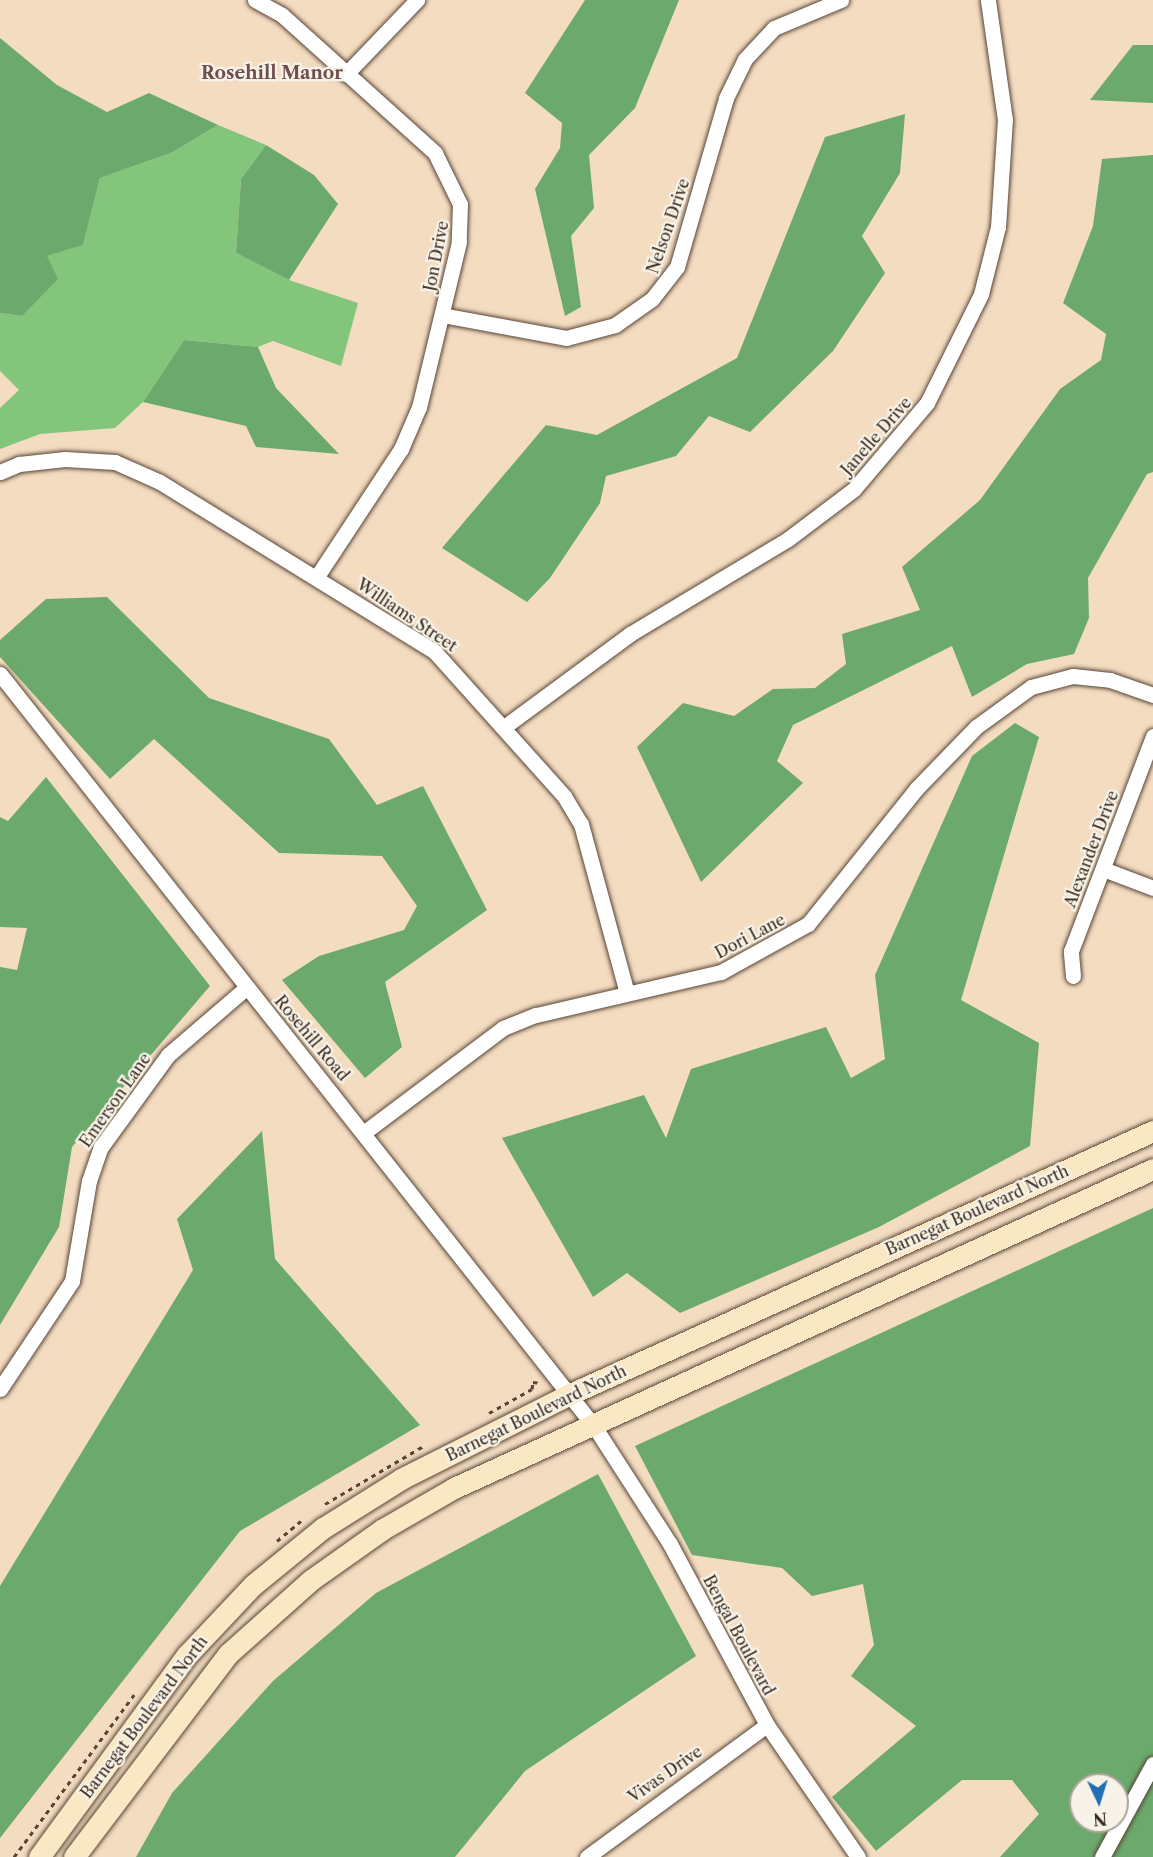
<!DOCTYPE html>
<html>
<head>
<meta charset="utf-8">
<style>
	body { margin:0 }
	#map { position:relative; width:1153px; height:1857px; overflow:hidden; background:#f4dcc1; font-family:"Libre Caslon Text",serif }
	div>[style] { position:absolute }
	.green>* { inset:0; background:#84c57c }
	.forest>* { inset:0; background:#6baa6c }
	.path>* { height:3px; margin-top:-1.5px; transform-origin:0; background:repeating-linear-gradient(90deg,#574536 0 4.5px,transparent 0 9px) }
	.roads { filter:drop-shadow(0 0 2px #574536) drop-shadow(0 0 2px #574536) }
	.street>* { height:15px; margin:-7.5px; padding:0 7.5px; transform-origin:7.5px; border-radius:7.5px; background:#fff }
	.secondary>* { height:21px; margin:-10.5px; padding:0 10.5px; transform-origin:10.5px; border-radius:10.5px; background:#fae7c3 }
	span { translate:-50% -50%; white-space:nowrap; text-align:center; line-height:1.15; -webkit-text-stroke:4.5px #f7f3e8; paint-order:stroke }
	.street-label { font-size:16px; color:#3b2a1e }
	.neighbourhood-label { font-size:18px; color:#704d50; font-weight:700 }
	.north { position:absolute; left:1069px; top:1773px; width:60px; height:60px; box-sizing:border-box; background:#f7f3e8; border:2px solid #aca397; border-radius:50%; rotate:176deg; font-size:16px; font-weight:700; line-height:24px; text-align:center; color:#3b2a1e }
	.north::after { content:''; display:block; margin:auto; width:21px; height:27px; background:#1f6fb2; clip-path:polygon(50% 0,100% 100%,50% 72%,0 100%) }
</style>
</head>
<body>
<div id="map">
	<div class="green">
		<div style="clip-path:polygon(218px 125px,266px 145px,241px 179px,236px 253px,289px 280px,358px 303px,341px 366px,273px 341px,258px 347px,184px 340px,143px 402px,115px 428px,40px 434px,0 449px,0 408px,19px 390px,0 371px,0 313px,22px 316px,46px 256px,83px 245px,100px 178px,171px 153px)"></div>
	</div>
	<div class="forest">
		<div style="clip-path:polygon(585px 0,679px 0,635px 108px,589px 155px,594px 208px,571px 236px,581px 307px,565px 316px,535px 189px,560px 148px,562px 123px,525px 93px)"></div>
		<div style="clip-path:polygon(0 38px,57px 85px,107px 112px,149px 93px,218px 125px,171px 153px,100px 178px,83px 245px,47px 256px,58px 279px,22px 316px,0 313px)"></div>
		<div style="clip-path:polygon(1133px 45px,1153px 45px,1153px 103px,1090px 100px)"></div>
		<div style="clip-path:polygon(905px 114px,900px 173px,862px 236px,885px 273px,833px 351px,750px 432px,709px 416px,676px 456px,606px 476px,600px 503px,550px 578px,527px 602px,442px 548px,546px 425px,597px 435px,737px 358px,825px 137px)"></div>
		<div style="clip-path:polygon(266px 145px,314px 175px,338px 204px,289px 280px,236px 253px,241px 179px)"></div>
		<div style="clip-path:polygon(1153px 155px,1153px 472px,1147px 474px,1088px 578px,1089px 618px,1074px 654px,1027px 664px,972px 697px,952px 646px,793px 725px,777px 761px,803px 783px,701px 882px,637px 747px,683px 703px,734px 716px,773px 689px,815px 688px,846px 664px,842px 634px,920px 610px,902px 567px,980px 500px,1060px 389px,1101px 360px,1106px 334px,1063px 303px,1093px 226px,1102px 159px)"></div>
		<div style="clip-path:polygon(184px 340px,258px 347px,276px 388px,339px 454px,256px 447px,246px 426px,143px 402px)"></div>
		<div style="clip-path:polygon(107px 597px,209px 698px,329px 739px,377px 805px,423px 786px,487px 910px,385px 982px,402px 1047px,365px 1078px,282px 980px,319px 956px,404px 930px,417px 906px,382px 856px,279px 853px,154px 739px,110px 779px,0 657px,0 640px,46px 599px)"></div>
		<div style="clip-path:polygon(1015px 723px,1039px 737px,961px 1000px,1039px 1043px,1030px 1146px,879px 1227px,680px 1313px,627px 1273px,593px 1297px,502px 1138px,644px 1095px,666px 1138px,691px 1069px,826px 1027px,851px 1078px,885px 1059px,875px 975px,972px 756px)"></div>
		<div style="clip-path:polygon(46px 777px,210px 986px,72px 1147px,59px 1227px,0 1325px,0 967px,17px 970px,27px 928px,0 927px,0 817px,8px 821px)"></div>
		<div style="clip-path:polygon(262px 1131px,275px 1259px,420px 1425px,240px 1531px,0 1838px,0 1586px,193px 1270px,177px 1219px)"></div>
		<div style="clip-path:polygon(evenodd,1153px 1208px,1153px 1857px,1000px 1857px,1039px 1814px,1012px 1780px,962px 1780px,876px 1851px,832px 1797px,916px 1726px,851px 1676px,874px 1645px,863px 1584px,812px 1596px,782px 1568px,692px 1555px,635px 1446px,1153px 1208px,1081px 1785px,1117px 1785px,1117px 1821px,1081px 1821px,1081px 1785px)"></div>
		<div style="clip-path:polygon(598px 1474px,696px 1656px,525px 1771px,455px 1857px,136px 1857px,172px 1793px,273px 1681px,376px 1593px)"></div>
	</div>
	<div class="path">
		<div style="left:489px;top:1413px;width:49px;rotate:-29.2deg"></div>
		<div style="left:532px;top:1389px;width:7px;rotate:-82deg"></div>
		<div style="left:533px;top:1382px;width:7px;rotate:8deg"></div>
		<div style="left:325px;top:1504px;width:116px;rotate:-30.5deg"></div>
		<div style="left:277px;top:1541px;width:35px;rotate:-40deg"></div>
		<div style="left:14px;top:1857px;width:202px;rotate:-53.5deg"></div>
	</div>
	<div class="roads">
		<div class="street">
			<div style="left:255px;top:0;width:31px;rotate:29deg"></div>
			<div style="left:282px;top:15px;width:206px;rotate:42deg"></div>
			<div style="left:435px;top:153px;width:57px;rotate:63.9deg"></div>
			<div style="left:460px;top:204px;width:38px;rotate:92deg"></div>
			<div style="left:459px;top:242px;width:170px;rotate:103.6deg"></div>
			<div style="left:419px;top:407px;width:46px;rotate:113.2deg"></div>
			<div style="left:401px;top:449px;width:154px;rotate:123.4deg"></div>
			<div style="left:346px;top:74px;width:103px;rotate:-46.2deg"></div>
			<div style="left:442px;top:315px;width:126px;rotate:10.5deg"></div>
			<div style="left:566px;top:338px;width:51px;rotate:-14.9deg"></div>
			<div style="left:615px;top:325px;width:45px;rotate:-35.1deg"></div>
			<div style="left:652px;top:299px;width:41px;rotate:-52deg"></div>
			<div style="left:677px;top:267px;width:176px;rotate:-73.8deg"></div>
			<div style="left:726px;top:98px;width:43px;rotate:-64deg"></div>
			<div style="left:745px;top:59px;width:42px;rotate:-46.9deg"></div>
			<div style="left:774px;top:28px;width:73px;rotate:-22.7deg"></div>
			<div style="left:0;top:472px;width:21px;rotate:-23deg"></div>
			<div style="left:19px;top:464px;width:46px;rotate:-6.2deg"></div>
			<div style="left:65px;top:459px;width:50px;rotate:3.4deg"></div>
			<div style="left:115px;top:462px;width:49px;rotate:24deg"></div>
			<div style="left:160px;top:482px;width:322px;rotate:31.7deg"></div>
			<div style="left:434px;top:651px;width:195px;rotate:48.1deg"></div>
			<div style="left:564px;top:796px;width:33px;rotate:59deg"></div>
			<div style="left:581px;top:824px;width:175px;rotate:74.8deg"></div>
			<div style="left:0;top:674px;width:958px;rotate:51.7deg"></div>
			<div style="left:594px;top:1426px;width:140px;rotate:57.2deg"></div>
			<div style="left:670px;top:1544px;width:205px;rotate:61.8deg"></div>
			<div style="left:767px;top:1725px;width:160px;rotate:55.4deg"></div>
			<div style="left:504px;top:727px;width:157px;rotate:-36.4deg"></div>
			<div style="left:630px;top:634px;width:184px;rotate:-31deg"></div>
			<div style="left:788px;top:539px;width:83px;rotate:-37.1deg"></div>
			<div style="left:854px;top:489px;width:113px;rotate:-49.7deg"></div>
			<div style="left:927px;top:403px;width:122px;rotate:-63.6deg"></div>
			<div style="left:981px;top:294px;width:69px;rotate:-75.8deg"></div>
			<div style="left:998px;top:227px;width:107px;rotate:-86.3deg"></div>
			<div style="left:1005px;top:120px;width:121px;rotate:-98.1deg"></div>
			<div style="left:1103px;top:869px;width:53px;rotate:20.8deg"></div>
			<div style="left:1073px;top:976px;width:25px;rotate:-95deg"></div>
			<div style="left:1071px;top:951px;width:230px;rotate:-69.1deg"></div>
			<div style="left:366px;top:1131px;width:171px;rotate:-36.9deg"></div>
			<div style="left:503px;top:1028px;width:35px;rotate:-22deg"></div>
			<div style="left:536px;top:1015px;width:190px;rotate:-13.1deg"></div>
			<div style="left:721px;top:972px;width:99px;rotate:-28.9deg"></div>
			<div style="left:808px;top:924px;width:173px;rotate:-51.3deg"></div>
			<div style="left:916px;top:789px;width:86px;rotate:-45.9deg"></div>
			<div style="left:976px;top:727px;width:68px;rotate:-36deg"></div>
			<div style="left:1031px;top:687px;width:43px;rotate:-14.7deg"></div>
			<div style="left:1073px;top:676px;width:37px;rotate:6deg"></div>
			<div style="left:1110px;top:680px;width:46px;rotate:19.2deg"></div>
			<div style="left:0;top:1389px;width:130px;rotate:-56.3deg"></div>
			<div style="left:72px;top:1281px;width:101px;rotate:-80.4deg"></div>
			<div style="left:89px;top:1181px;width:36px;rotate:-71deg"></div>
			<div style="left:101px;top:1147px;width:114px;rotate:-53.9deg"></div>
			<div style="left:168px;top:1055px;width:104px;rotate:-40.7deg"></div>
			<div style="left:587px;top:1857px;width:223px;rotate:-36.3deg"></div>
			<div style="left:1102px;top:1857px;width:106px;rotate:-61.3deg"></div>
		</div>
		<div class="secondary">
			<div style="left:39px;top:1857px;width:250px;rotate:-53.8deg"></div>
			<div style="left:187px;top:1655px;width:96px;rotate:-46.7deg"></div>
			<div style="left:253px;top:1585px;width:90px;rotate:-39.2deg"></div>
			<div style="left:323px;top:1528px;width:92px;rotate:-32.1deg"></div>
			<div style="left:401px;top:1479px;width:187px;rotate:-26.7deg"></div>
			<div style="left:568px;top:1395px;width:642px;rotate:-24.29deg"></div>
			<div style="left:74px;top:1857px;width:255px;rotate:-52.8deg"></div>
			<div style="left:228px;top:1654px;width:111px;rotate:-41.7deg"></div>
			<div style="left:311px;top:1580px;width:88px;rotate:-35.3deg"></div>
			<div style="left:383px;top:1529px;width:82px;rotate:-30deg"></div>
			<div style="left:454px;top:1488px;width:768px;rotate:-24.53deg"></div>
		</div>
	</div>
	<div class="street-label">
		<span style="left:668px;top:226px;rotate:-71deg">Nelson Drive</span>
		<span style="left:436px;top:256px;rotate:-79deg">Jon Drive</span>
		<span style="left:876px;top:436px;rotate:-49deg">Janelle Drive</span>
		<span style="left:407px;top:615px;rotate:34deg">Williams Street</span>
		<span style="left:1091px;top:849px;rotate:-69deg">Alexander Drive</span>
		<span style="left:750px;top:936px;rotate:-28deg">Dori Lane</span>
		<span style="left:312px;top:1038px;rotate:50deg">Rosehill Road</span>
		<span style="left:115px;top:1100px;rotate:-55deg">Emerson Lane</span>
		<span style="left:977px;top:1210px;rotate:-24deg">Barnegat Boulevard North</span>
		<span style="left:536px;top:1413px;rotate:-26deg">Barnegat Boulevard North</span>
		<span style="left:739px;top:1635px;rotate:62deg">Bengal Boulevard</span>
		<span style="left:144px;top:1717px;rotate:-53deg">Barnegat Boulevard North</span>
		<span style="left:665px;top:1774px;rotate:-35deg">Vivas Drive</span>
	</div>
	<div class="neighbourhood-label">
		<span style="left:272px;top:73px">Rosehill Manor</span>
	</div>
	<div class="north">N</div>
</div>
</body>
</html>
